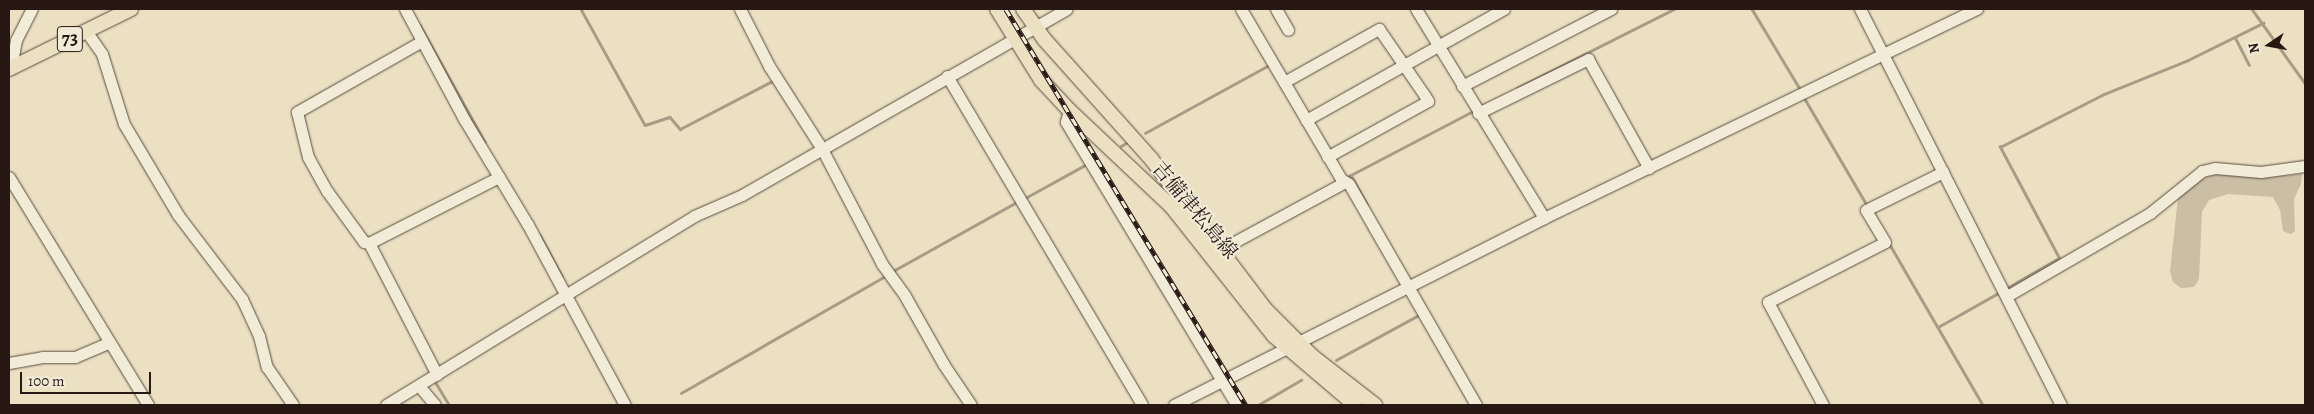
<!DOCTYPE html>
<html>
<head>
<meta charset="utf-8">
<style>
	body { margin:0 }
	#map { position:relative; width:2314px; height:414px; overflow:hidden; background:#ebe0c2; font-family:Alegreya,"Noto Serif JP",serif }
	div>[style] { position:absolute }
	.green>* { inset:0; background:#cabea4 }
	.stream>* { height:2.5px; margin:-1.25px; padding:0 1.25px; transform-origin:1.25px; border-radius:1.25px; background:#a99c86 }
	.roads { filter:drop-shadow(0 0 1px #594a3f) drop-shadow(0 0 1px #594a3f) }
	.minor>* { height:11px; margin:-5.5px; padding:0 5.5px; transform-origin:5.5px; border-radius:5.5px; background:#f2ebd7 }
	.major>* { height:14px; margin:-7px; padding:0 7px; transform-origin:7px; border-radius:7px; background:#ebe0c2 }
	.rail>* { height:4.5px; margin-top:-2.25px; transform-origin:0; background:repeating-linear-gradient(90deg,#f2ebd7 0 8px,#281813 0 16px); box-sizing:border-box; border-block:1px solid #281813 }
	span { translate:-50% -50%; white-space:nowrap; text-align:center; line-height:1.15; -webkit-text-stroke:4px #f2ebd7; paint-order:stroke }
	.shield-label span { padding:1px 4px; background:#f2ebd7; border:1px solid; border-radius:4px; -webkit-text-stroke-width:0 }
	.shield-label { font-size:19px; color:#281813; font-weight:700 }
	.street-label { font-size:20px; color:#281813 }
	.frame { position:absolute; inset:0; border:10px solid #281813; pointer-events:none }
	.north { position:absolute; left:2244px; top:20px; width:50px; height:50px; -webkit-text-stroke:4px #f2ebd7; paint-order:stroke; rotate:258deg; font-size:14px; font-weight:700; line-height:20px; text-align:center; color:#281813 }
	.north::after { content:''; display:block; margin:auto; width:18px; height:22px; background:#281813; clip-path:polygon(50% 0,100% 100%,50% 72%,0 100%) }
	.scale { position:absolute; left:20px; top:372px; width:131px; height:22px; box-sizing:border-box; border:2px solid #281813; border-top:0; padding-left:6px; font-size:15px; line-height:18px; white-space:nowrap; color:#281813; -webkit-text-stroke:4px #f2ebd7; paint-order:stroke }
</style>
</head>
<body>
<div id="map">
	<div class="green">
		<div style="clip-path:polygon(2218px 174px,2261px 178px,2302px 174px,2301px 184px,2294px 199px,2295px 231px,2291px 234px,2283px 231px,2280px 210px,2273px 197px,2228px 194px,2209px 200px,2202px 212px,2199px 279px,2194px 287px,2181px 288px,2173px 282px,2170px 271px,2178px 198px,2191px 182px)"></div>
	</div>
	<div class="stream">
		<div style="left:581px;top:9px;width:132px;rotate:61.1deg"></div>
		<div style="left:645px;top:125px;width:26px;rotate:-18deg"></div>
		<div style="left:670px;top:117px;width:16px;rotate:50deg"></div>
		<div style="left:680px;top:129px;width:106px;rotate:-27.5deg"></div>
		<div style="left:1752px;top:9px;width:93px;rotate:59deg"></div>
		<div style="left:2252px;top:9px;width:91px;rotate:54.4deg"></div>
		<div style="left:420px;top:25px;width:134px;rotate:60.9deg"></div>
		<div style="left:2235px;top:37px;width:31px;rotate:63deg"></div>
		<div style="left:1517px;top:88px;width:176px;rotate:-26.7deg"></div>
		<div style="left:1805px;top:99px;width:123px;rotate:59.7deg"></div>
		<div style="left:1145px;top:133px;width:141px;rotate:-28.7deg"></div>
		<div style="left:1121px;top:146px;width:8px;rotate:-30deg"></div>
		<div style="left:1351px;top:175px;width:33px;rotate:61deg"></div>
		<div style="left:1347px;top:177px;width:144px;rotate:-27.6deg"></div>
		<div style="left:1027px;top:197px;width:66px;rotate:-28.9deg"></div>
		<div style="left:540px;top:235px;width:47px;rotate:61.8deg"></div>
		<div style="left:1889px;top:243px;width:187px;rotate:59.9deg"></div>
		<div style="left:893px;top:271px;width:142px;rotate:-29.1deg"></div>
		<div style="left:2007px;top:288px;width:60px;rotate:-30deg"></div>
		<div style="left:2059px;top:258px;width:126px;rotate:-118deg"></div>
		<div style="left:2000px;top:147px;width:114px;rotate:-27deg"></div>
		<div style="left:2102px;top:95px;width:93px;rotate:-22.1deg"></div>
		<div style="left:2188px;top:60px;width:84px;rotate:-26.3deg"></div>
		<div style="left:1938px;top:327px;width:71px;rotate:-29.4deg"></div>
		<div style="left:1336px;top:360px;width:94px;rotate:-28.5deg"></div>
		<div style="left:436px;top:383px;width:26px;rotate:59deg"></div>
		<div style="left:681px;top:393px;width:235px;rotate:-29.8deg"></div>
		<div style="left:1258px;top:405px;width:50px;rotate:-30.2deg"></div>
	</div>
	<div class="roads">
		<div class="minor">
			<div style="left:405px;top:9px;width:125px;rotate:61.8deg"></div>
			<div style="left:464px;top:119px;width:124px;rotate:58.9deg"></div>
			<div style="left:528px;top:225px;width:204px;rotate:61.7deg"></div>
			<div style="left:740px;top:9px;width:64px;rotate:63deg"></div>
			<div style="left:769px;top:66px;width:98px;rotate:57.4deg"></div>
			<div style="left:822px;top:149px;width:130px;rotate:62.4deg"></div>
			<div style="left:882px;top:264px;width:39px;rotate:54deg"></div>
			<div style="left:905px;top:296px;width:79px;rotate:60.5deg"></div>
			<div style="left:944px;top:365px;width:48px;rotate:56deg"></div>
			<div style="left:1241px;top:9px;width:197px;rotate:59.5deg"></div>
			<div style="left:1341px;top:179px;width:9px;rotate:32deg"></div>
			<div style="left:1349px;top:184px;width:255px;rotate:60.1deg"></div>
			<div style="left:1276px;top:9px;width:24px;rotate:60deg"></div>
			<div style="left:1416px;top:9px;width:245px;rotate:58.5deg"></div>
			<div style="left:1860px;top:9px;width:444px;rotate:63.1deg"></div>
			<div style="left:86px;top:31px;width:28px;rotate:55deg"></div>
			<div style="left:102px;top:54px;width:73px;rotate:72.6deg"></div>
			<div style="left:124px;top:124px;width:106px;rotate:59.3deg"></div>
			<div style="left:178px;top:215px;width:106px;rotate:52.7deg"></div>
			<div style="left:242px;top:299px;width:41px;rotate:65.3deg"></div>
			<div style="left:259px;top:336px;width:32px;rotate:76deg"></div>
			<div style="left:267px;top:367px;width:46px;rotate:55.6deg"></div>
			<div style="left:422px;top:41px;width:144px;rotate:150.4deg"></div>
			<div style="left:297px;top:112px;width:46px;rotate:76.3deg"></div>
			<div style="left:308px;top:157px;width:39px;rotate:61deg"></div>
			<div style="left:327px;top:191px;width:63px;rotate:54deg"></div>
			<div style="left:364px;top:242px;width:5px;rotate:11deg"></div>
			<div style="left:369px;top:243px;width:146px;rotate:-26.9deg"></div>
			<div style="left:11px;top:68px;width:28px;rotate:-80deg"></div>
			<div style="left:16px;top:40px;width:35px;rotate:-63deg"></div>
			<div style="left:947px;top:76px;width:382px;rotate:59.3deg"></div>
			<div style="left:1284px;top:82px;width:109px;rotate:-29.2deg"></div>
			<div style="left:1379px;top:29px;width:81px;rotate:55.5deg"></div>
			<div style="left:1425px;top:96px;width:6px;rotate:59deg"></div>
			<div style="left:1428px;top:101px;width:115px;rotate:151deg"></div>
			<div style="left:1462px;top:86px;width:168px;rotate:-27.3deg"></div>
			<div style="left:1069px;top:110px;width:12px;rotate:104deg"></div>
			<div style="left:1066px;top:122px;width:331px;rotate:58.9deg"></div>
			<div style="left:1478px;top:113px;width:123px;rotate:-26.1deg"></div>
			<div style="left:1588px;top:59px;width:125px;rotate:60.8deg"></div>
			<div style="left:1306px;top:120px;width:227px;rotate:-29.3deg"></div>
			<div style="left:9px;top:177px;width:267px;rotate:58.6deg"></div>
			<div style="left:369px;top:243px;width:148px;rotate:62.7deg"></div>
			<div style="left:1227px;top:246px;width:134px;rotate:-28.5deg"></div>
			<div style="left:2007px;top:296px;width:165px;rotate:-30.1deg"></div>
			<div style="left:2150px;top:213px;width:67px;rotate:-38.9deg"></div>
			<div style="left:2202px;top:171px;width:13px;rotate:-13deg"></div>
			<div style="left:2215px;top:168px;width:46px;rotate:5deg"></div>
			<div style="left:2261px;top:172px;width:44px;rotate:-7.8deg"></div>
			<div style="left:9px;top:363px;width:34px;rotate:-10deg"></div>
			<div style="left:42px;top:357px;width:33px"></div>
			<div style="left:75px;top:357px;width:36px;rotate:-23deg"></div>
			<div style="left:420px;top:387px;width:23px;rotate:50deg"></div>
			<div style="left:386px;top:405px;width:361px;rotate:-31.5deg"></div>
			<div style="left:694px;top:216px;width:52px;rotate:-23.6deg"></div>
			<div style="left:742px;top:195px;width:374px;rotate:-29.8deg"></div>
			<div style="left:1174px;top:405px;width:415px;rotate:-26.8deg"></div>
			<div style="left:1544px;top:218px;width:481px;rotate:-25.8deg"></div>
			<div style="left:1823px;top:405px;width:117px;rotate:-118.1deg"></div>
			<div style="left:1768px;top:302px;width:131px;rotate:-27.1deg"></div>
			<div style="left:1885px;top:242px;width:37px;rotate:-121deg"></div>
			<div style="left:1866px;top:210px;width:86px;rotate:-26.3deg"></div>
		</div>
		<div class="major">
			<div style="left:997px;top:9px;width:84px;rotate:58.2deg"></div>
			<div style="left:1041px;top:80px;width:41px;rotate:47deg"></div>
			<div style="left:1069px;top:110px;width:140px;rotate:43.3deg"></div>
			<div style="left:1171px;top:206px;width:166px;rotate:51.6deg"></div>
			<div style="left:1274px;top:336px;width:106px;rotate:40.4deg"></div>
			<div style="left:1023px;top:9px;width:37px;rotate:55deg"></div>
			<div style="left:1044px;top:39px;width:162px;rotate:48.2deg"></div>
			<div style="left:1152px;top:160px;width:188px;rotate:52.8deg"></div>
			<div style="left:1266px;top:310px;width:65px;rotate:45deg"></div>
			<div style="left:1312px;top:356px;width:80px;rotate:37.9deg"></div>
			<div style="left:9px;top:69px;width:136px;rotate:-26.2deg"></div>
		</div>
	</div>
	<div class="rail">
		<div style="left:1006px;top:9px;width:463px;rotate:58.8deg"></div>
	</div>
	<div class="shield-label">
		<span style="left:70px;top:39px">73</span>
	</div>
	<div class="street-label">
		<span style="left:1195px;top:210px;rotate:50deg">吉備津松島線</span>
	</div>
	<div class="frame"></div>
	<div class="north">N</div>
	<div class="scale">100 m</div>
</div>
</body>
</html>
